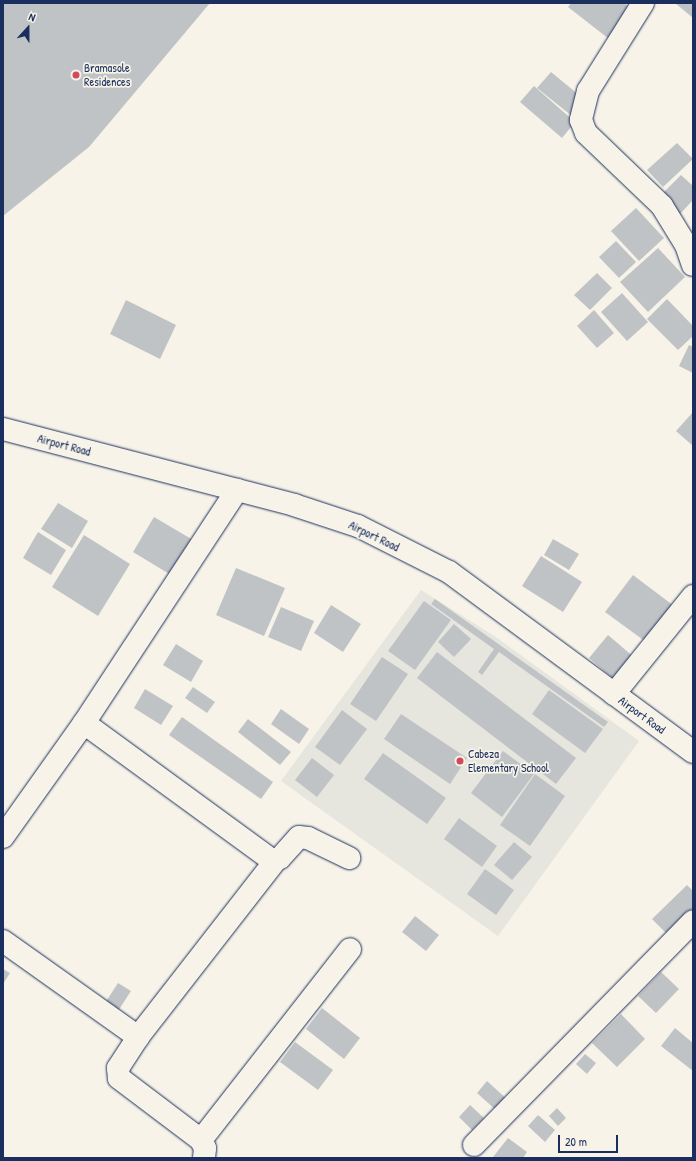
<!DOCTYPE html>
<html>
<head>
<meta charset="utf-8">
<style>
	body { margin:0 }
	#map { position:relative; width:696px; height:1161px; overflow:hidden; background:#f7f3e8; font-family:"Patrick Hand",sans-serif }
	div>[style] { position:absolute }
	.built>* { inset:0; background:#e6e5de }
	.building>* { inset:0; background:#c0c3c5 }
	.roads { filter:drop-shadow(0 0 1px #1b2f5e) drop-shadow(0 0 1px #1b2f5e) }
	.minor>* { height:22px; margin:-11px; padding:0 11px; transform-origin:11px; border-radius:11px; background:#f7f3e8 }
	.major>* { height:22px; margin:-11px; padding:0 11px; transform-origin:11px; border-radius:11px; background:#f7f3e8 }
	.dots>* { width:11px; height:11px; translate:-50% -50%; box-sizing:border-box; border:2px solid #f7f3e8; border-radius:50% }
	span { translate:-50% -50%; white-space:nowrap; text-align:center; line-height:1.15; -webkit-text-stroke:3.5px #f7f3e8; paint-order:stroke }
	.poi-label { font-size:12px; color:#1b2f5e }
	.left { translate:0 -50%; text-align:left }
	.street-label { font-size:12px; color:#1b2f5e }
	.frame { position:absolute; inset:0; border:4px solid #1b2f5e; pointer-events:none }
	.north { position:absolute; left:8px; top:8px; width:40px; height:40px; -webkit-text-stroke:3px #f7f3e8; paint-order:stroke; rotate:21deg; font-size:11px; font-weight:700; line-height:16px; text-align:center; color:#1b2f5e }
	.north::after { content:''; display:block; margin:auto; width:14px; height:18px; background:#1b2f5e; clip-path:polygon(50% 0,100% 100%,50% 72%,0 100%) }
	.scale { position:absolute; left:558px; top:1135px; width:60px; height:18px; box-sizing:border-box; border:2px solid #1b2f5e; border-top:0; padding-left:5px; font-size:12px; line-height:14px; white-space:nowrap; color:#1b2f5e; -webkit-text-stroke:3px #f7f3e8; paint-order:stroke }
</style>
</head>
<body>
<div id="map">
	<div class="built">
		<div style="clip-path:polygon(421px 590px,496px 637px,639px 741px,498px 936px,281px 781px)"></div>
	</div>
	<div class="building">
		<div style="clip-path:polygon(3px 3px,210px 3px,89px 147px,3px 216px)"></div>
		<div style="clip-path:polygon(571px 3px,624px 3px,632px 10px,609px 39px,568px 7px)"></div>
		<div style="clip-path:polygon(675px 3px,693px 3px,693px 18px)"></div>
		<div style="clip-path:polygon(551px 72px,585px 100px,572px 116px,537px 88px)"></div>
		<div style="clip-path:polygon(534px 86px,575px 122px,562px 138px,520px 102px)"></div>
		<div style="clip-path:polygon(677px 143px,693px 159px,663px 187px,647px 170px)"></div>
		<div style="clip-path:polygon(681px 175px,693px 186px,693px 200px,680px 214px,660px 196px)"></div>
		<div style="clip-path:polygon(636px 208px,664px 238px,639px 261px,611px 231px)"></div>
		<div style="clip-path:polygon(616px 241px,636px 262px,619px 278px,599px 257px)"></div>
		<div style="clip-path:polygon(658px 248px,685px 277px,648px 312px,620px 282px)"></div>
		<div style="clip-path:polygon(597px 273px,612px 288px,590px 310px,574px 295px)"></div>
		<div style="clip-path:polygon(622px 293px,648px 322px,627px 341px,601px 312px)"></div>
		<div style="clip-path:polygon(667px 299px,693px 326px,693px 336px,678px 350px,647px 319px)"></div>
		<div style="clip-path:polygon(126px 300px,176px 325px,160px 359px,110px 334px)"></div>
		<div style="clip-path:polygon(594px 310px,614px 333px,597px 348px,577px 326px)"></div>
		<div style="clip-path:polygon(689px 345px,693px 347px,693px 373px,679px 366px)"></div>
		<div style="clip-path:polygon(693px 412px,693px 446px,676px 431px)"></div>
		<div style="clip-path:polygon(58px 503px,88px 521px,72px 548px,41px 529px)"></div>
		<div style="clip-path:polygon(154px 517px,193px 540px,171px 575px,133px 552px)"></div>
		<div style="clip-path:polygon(38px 532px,66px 550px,51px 575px,23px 558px)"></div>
		<div style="clip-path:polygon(84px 535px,130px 564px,98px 616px,52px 587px)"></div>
		<div style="clip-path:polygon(553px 539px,579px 554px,569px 570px,544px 555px)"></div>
		<div style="clip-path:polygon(541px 556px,582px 582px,563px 612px,522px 586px)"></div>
		<div style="clip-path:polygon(236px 568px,285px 588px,264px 636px,216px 615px)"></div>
		<div style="clip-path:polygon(633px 575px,674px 606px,646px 642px,605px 612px)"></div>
		<div style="clip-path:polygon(435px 599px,608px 722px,604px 727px,499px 652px,482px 675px,478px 672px,494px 649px,431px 604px)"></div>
		<div style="clip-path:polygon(424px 601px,451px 620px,415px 670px,388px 651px)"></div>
		<div style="clip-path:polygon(331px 605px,361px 624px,343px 652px,314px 633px)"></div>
		<div style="clip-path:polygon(281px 607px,314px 621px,301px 651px,268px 637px)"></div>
		<div style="clip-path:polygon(454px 624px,471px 639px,454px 657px,438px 642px)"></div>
		<div style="clip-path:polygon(608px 635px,635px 658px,616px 681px,589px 658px)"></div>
		<div style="clip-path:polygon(176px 644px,203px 661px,191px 682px,163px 665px)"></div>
		<div style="clip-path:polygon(437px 652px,576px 758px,556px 784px,417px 678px)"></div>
		<div style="clip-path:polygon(382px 657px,408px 674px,376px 721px,350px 704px)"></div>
		<div style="clip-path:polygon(193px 687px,215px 702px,207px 713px,185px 698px)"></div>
		<div style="clip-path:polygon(145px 689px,173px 706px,161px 725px,134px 708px)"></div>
		<div style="clip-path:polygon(549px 690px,603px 729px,585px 753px,532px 714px)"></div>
		<div style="clip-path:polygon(281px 709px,309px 729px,299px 744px,271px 724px)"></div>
		<div style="clip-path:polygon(342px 710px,367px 729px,340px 765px,315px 747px)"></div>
		<div style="clip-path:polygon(401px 714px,467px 758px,450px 784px,384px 739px)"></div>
		<div style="clip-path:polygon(182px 717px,273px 782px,261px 799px,169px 735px)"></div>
		<div style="clip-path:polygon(248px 719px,291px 752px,280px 765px,238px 732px)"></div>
		<div style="clip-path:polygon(503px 751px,534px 774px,502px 817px,471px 793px)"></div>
		<div style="clip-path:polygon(383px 753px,446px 798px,427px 824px,364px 779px)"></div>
		<div style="clip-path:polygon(312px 758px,334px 775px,317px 797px,295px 780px)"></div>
		<div style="clip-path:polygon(535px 774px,565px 796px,530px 846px,500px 825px)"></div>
		<div style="clip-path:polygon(459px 818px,497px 846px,482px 867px,444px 839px)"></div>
		<div style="clip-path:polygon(514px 842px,532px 857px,512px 880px,494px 865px)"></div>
		<div style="clip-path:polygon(485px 869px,514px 890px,496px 915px,467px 894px)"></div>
		<div style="clip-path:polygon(687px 885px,693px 891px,693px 913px,669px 936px,652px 919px)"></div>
		<div style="clip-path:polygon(415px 916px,439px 935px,426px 951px,402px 932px)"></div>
		<div style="clip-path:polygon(3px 969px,10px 973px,3px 984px)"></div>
		<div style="clip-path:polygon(661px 972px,679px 989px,656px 1013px,638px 996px)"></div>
		<div style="clip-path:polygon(118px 983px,131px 991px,118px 1011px,105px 1003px)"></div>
		<div style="clip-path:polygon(322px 1008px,360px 1038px,344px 1059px,306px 1029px)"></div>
		<div style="clip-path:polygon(621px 1014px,645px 1039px,617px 1067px,592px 1043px)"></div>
		<div style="clip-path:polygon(675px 1028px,693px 1043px,693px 1071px,661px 1046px)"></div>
		<div style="clip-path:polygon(295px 1042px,333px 1070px,318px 1090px,280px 1062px)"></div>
		<div style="clip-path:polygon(585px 1054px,596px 1063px,587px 1074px,576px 1064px)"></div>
		<div style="clip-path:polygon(487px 1081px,509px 1101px,498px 1112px,477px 1093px)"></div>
		<div style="clip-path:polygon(470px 1105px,484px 1118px,472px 1130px,459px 1117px)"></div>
		<div style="clip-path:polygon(557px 1108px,566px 1118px,558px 1126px,549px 1116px)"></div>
		<div style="clip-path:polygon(538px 1115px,555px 1130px,545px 1142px,528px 1126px)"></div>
		<div style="clip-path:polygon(508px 1138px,527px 1152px,523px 1158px,493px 1157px)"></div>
	</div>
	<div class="roads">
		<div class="minor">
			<div style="left:643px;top:3px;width:104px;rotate:122deg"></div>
			<div style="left:588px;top:91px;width:30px;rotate:104deg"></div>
			<div style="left:581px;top:120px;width:14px;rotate:69deg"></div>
			<div style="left:586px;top:133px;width:105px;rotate:43.8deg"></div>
			<div style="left:662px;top:206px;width:46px;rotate:58.4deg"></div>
			<div style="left:686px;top:245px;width:21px;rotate:71deg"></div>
			<div style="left:614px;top:694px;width:126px;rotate:-51.1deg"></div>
			<div style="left:84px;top:723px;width:233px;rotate:36.1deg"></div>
			<div style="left:272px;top:860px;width:8px;rotate:-14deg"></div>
			<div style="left:280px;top:858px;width:28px;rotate:-48deg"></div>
			<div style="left:299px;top:837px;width:9px;rotate:6deg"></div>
			<div style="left:308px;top:838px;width:46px;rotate:26deg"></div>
			<div style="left:3px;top:837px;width:140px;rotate:-54.6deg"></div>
			<div style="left:84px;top:723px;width:279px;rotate:-56.7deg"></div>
			<div style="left:3px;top:941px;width:166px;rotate:35.4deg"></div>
			<div style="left:201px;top:1140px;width:242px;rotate:-52deg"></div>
			<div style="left:474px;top:1145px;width:313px;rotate:-45.6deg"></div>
			<div style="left:204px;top:1158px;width:10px;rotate:-84deg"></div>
			<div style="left:205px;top:1148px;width:9px;rotate:-117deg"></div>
			<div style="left:201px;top:1140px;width:103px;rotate:-142.9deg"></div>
			<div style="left:119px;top:1078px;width:10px;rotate:-96deg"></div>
			<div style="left:118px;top:1068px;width:37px;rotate:-57deg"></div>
			<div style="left:138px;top:1037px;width:224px;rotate:-52.1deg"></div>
		</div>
		<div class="major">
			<div style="left:3px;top:429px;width:301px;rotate:14.6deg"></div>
			<div style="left:294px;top:505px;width:67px;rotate:18.2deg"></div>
			<div style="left:358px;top:526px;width:102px;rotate:26.8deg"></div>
			<div style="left:449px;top:572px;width:303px;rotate:36.4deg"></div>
		</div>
	</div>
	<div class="dots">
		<div style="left:76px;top:75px;background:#d1495b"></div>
		<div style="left:460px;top:761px;background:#d1495b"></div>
	</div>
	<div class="poi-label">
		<span class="left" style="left:84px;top:75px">Bramasole<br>Residences</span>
		<span class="left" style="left:468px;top:761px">Cabeza<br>Elementary School</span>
	</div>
	<div class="street-label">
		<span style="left:64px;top:445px;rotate:15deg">Airport Road</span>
		<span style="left:374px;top:536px;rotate:26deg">Airport Road</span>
		<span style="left:642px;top:715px;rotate:36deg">Airport Road</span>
	</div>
	<div class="frame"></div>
	<div class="north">N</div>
	<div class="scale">20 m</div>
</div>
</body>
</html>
